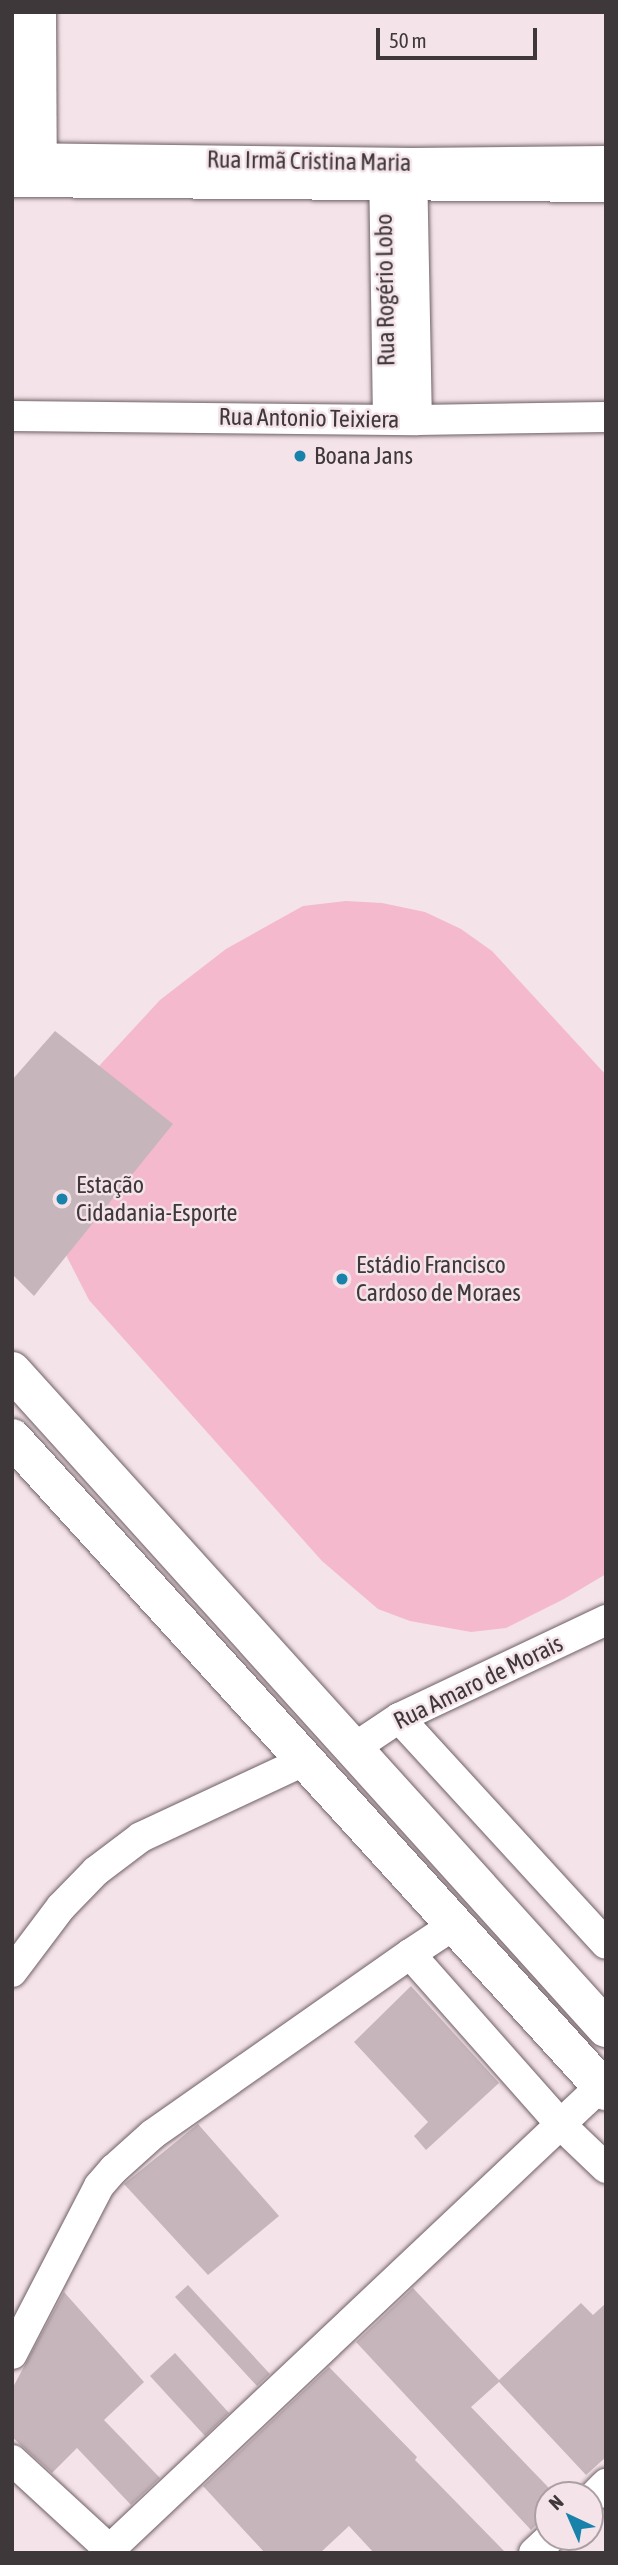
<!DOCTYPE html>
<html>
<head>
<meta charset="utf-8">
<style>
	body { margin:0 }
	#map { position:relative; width:618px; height:2565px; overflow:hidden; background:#f4e3e8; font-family:"Asap Condensed",sans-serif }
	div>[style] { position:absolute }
	.green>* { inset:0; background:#f4b9cd }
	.building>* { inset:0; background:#c6b6bb }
	.roads { filter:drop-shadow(0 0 2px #6e6064) drop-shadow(0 0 2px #6e6064) }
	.minor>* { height:30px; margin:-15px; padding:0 15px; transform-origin:15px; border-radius:15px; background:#fff }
	.major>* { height:38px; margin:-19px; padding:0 19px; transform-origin:19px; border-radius:19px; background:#fff }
	.dots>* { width:19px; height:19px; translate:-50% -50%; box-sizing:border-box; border:4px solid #f4e3e8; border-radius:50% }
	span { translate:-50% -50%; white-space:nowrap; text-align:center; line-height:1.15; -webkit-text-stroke:5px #f4e3e8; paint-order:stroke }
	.street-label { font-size:24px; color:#3e383a }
	.poi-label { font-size:24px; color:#3e383a }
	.left { translate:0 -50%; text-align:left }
	.frame { position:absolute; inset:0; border:14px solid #3e383a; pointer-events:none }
	.north { position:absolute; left:534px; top:2481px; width:70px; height:70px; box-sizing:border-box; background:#f4e3e8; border:2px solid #ab9fa2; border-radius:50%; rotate:316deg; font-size:19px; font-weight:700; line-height:28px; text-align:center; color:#3e383a }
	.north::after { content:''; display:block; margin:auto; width:24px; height:32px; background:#1982ab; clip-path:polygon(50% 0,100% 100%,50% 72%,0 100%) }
	.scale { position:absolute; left:376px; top:28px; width:161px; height:32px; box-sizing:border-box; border:4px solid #3e383a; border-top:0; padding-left:9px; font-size:21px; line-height:24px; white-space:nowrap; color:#3e383a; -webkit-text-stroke:5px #f4e3e8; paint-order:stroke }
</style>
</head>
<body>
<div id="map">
	<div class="green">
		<div style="clip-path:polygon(346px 901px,382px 903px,425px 912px,461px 929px,492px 951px,606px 1075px,606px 1574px,564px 1599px,506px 1628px,471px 1632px,410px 1621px,378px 1609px,322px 1561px,89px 1300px,67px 1257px,57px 1211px,78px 1099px,100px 1065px,160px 1000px,226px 949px,303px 906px)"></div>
	</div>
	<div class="building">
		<div style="clip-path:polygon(55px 1031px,173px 1124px,34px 1296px,12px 1274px,12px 1080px)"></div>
		<div style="clip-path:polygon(411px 1986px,499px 2083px,426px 2150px,414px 2136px,428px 2122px,354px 2042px)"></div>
		<div style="clip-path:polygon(198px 2124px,279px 2216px,208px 2275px,124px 2184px)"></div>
		<div style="clip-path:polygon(188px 2285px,270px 2374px,257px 2386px,175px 2297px)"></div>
		<div style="clip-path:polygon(413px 2288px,499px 2380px,581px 2303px,593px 2315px,606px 2303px,606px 2457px,586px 2475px,499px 2382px,471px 2407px,548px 2487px,548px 2513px,531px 2530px,356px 2342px)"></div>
		<div style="clip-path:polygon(64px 2292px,144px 2382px,104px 2420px,160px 2478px,131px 2505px,77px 2448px,52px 2473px,12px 2437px,12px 2389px)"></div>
		<div style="clip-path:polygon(175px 2353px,229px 2413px,205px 2436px,150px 2376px)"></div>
		<div style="clip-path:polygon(329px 2367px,417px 2457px,415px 2460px,506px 2553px,374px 2553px,349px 2526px,320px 2553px,265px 2553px,203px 2486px)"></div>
	</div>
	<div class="roads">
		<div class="minor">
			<div style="left:41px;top:12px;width:166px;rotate:89.7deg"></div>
			<div style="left:12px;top:158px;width:400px;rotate:0.7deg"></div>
			<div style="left:412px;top:163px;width:194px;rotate:-0.6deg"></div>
			<div style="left:412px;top:164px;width:256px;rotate:88.9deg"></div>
			<div style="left:384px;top:165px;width:254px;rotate:89.1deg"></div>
			<div style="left:17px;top:176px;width:164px;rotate:-89.3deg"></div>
			<div style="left:12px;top:182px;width:594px;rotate:0.48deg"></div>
			<div style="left:12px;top:416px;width:405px;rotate:0.6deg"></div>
			<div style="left:417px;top:420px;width:189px;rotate:-0.9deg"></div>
			<div style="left:399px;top:1718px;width:306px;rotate:47.5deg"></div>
			<div style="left:354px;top:1748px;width:54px;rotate:-33.7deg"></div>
			<div style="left:399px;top:1718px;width:229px;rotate:-25.3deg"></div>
			<div style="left:410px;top:1954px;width:53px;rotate:-33.4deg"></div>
			<div style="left:12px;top:1972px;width:81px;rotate:-53deg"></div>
			<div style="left:61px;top:1907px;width:50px;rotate:-45.8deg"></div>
			<div style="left:96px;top:1871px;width:56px;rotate:-37.1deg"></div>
			<div style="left:141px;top:1837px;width:182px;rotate:-25deg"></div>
			<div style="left:12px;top:2354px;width:189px;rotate:-62.6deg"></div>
			<div style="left:99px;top:2186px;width:23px;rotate:-49deg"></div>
			<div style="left:114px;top:2169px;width:52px;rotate:-41.9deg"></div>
			<div style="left:153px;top:2134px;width:314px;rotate:-35deg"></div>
			<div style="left:410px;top:1954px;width:230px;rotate:48.5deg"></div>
			<div style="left:562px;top:2126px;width:61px;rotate:43.7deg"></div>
			<div style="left:12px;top:2460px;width:137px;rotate:42.6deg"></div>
			<div style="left:590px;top:2500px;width:23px;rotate:-45deg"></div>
			<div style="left:106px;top:2553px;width:681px;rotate:-43.33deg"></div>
			<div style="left:534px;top:2553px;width:23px;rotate:-43deg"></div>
		</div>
		<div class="major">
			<div style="left:12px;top:1371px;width:886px;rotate:47.88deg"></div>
			<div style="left:12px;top:1438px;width:883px;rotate:47.71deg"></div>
		</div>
	</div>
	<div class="dots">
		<div style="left:300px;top:456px;background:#1982ab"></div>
		<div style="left:62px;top:1199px;background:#1982ab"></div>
		<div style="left:342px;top:1279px;background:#1982ab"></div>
	</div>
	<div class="street-label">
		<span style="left:309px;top:161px;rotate:1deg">Rua Irmã Cristina Maria</span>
		<span style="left:385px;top:290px;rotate:-91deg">Rua Rogério Lobo</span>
		<span style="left:309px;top:418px;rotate:1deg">Rua Antonio Teixiera</span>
		<span style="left:478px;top:1682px;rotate:-26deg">Rua Amaro de Morais</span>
	</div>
	<div class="poi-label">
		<span class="left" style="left:314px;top:456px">Boana Jans</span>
		<span class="left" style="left:76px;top:1199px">Estação<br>Cidadania-Esporte</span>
		<span class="left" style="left:356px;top:1279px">Estádio Francisco<br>Cardoso de Moraes</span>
	</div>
	<div class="frame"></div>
	<div class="north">N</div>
	<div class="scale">50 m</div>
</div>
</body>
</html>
